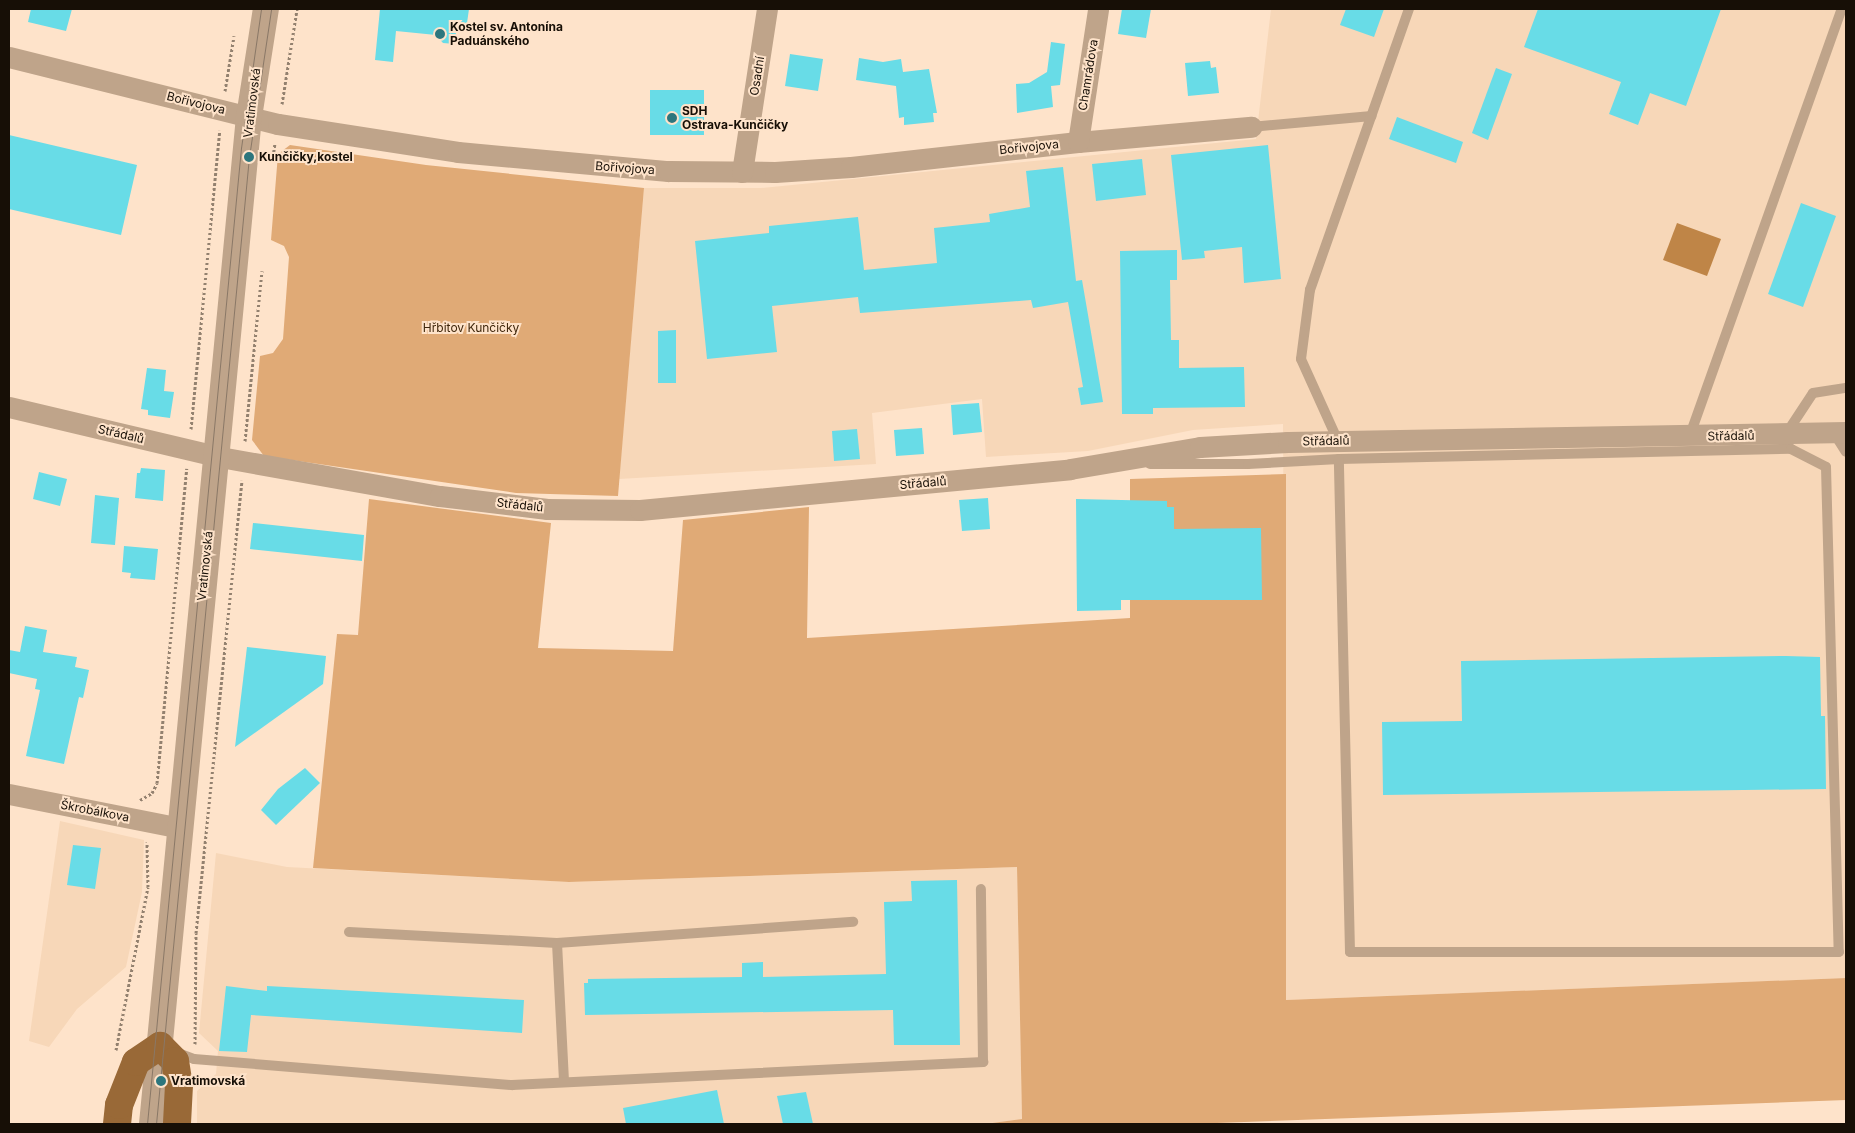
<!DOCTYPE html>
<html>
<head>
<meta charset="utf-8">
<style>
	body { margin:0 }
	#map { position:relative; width:1855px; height:1133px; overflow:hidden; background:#fee3ca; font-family:Inter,sans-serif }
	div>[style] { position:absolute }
	.built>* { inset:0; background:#f7d7b8 }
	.green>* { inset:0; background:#e0aa76 }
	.water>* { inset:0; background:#bf8547 }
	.building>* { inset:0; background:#68dce7 }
	.path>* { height:3px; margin-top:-1.5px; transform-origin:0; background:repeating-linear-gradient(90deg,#93816f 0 2.5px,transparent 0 5px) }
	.service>* { height:10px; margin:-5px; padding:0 5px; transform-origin:5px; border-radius:5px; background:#bfa48a }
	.minor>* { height:21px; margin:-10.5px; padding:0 10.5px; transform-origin:10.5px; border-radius:10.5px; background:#bfa48a }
	.tertiary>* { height:26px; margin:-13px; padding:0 13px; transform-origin:13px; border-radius:13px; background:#bfa48a }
	.primary>* { height:28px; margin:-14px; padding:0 14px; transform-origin:14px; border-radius:14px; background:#996937 }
	.tram>* { height:1px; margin:-0.5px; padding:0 0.5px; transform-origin:0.5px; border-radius:0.5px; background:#8a7867 }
	.dots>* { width:14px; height:14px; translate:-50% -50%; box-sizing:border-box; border:2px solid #fee3ca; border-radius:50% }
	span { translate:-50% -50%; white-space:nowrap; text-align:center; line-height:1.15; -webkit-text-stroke:4px #fee3ca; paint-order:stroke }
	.poi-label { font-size:12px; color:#170f06; font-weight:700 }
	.left { translate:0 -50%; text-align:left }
	.street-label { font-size:12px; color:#170f06 }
	.park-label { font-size:12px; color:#40270c }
	.frame { position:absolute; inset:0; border:10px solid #170f06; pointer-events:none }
</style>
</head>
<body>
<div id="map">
	<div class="built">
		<div style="clip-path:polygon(1271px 9px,1846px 9px,1846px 978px,1286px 1000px,1283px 424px,1193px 430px,1088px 451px,986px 457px,982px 399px,872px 413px,876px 464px,619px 479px,644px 188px,761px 188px,1256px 139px)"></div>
		<div style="clip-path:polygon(60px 821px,144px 840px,142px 892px,126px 967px,77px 1009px,49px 1047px,29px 1041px)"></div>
		<div style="clip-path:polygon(216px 853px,287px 867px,569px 882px,1017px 867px,1022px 1119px,985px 1124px,197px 1124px,197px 1091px,216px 1074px,218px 1051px,199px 1033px)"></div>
	</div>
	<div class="green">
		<div style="clip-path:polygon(290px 145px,426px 165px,644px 188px,618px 496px,516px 493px,264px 456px,252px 440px,260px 356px,273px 353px,283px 339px,289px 257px,284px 246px,271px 240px,278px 154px)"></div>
		<div style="clip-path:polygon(1286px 474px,1286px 1000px,1846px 978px,1846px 1100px,1189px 1124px,985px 1124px,1022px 1119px,1017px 867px,569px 882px,313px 868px,337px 634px,358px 635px,369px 499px,551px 523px,538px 648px,673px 651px,683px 520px,809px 507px,807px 638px,1130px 618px,1130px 479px)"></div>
	</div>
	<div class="water">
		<div style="clip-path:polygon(1677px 223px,1721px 239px,1707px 276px,1663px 260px)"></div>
	</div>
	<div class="building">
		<div style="clip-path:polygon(31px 9px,72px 9px,66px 31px,28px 22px)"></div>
		<div style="clip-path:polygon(380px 9px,469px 9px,467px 23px,456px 32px,455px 44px,443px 43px,436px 35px,396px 31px,393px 62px,375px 60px)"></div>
		<div style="clip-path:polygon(1122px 9px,1151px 9px,1146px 38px,1118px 34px)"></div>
		<div style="clip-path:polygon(1346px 9px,1384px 9px,1374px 37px,1340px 25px)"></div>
		<div style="clip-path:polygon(1538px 9px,1721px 9px,1686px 106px,1650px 93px,1638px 125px,1609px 114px,1621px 82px,1524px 47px)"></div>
		<div style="clip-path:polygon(1051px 42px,1065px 44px,1060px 85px,1051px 86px,1053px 107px,1017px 113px,1016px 84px,1029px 83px,1047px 72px)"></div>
		<div style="clip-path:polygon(790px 54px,823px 59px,818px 91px,785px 86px)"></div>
		<div style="clip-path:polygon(859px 58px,883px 62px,901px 59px,903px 72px,929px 69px,937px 113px,933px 113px,934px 122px,904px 125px,904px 117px,899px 118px,896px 86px,856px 80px)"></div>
		<div style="clip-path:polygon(1210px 61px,1211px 68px,1216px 67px,1219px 93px,1188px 96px,1185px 63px)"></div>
		<div style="clip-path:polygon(1496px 68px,1512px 74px,1488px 140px,1472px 133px)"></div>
		<div style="clip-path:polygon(650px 90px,704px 90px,704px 135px,650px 135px)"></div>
		<div style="clip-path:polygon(1397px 117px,1463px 142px,1456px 163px,1389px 139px)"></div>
		<div style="clip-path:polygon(9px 135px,137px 165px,121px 235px,9px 209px)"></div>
		<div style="clip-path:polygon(1268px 145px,1281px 279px,1244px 283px,1242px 247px,1204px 251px,1205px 258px,1182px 260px,1171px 155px)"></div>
		<div style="clip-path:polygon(1142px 159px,1146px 195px,1096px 201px,1092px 164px)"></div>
		<div style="clip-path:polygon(1063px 167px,1076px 281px,1082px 280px,1103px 402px,1081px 405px,1078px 388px,1083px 387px,1068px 302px,1033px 308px,1031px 300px,860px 313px,858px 297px,772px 306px,777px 352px,707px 359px,695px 241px,769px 233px,769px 226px,858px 217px,864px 270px,937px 263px,934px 228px,990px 222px,989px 214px,1030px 207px,1026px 171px)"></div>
		<div style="clip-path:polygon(1801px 203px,1836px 216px,1803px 307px,1768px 294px)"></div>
		<div style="clip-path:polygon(1177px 250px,1177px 280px,1170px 280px,1171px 340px,1179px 340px,1179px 368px,1244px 367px,1245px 407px,1153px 408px,1153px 414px,1122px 414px,1120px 251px)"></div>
		<div style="clip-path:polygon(676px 330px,676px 383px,658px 383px,658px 331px)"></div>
		<div style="clip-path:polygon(147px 368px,166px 370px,164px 391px,174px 392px,170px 418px,148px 415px,148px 410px,141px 409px)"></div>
		<div style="clip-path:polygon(979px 403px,982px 432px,953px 435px,951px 405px)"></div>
		<div style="clip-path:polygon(922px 428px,924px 454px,896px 456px,894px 430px)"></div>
		<div style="clip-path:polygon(857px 429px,860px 459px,834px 461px,832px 431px)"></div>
		<div style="clip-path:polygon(141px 468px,165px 470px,163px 501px,135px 498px,137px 473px,140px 473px)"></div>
		<div style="clip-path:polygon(39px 472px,67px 479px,60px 506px,33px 499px)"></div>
		<div style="clip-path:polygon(95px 495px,119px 498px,115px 545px,91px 543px)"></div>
		<div style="clip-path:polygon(988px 498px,990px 529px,962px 531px,959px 500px)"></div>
		<div style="clip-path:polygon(1076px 499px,1167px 501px,1167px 507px,1174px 507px,1174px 529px,1261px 528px,1262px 600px,1121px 600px,1121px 610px,1077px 611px)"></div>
		<div style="clip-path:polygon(253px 523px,364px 535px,362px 561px,250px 549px)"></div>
		<div style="clip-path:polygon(124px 546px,158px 549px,155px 580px,130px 578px,131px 573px,122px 572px)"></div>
		<div style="clip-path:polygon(25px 626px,47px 630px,43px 652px,77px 657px,75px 667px,89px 670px,83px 698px,79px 697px,64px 764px,26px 756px,40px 690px,35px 689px,37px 679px,9px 673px,9px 650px,20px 652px)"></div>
		<div style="clip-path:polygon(247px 647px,326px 656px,323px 684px,235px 747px)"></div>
		<div style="clip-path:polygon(1786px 656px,1820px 657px,1821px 716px,1825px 716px,1826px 789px,1383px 795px,1382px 722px,1462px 721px,1461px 661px)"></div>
		<div style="clip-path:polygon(305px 768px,320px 783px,276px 825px,261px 810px,278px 789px)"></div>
		<div style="clip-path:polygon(73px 845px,101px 848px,95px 889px,67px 885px)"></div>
		<div style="clip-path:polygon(957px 880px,960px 1045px,894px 1045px,893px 1010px,585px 1015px,584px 983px,588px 983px,588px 979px,742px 977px,742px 963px,763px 962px,763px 977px,886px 974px,884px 902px,912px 901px,911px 881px)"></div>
		<div style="clip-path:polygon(226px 986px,267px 991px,267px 986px,524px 1000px,522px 1033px,251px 1015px,247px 1052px,219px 1051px)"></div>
		<div style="clip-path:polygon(717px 1090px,724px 1124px,626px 1124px,623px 1108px)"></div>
		<div style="clip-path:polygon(806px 1092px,813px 1124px,783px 1124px,777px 1096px)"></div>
	</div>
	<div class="path">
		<div style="left:225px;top:91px;width:56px;rotate:-80.7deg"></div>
		<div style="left:282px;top:104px;width:96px;rotate:-81deg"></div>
		<div style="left:273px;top:157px;width:14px;rotate:-82deg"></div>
		<div style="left:191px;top:429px;width:300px;rotate:-84.5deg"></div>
		<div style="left:245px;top:441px;width:171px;rotate:-84.3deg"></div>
		<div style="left:140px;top:800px;width:14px;rotate:-30deg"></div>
		<div style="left:152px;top:793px;width:11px;rotate:-63deg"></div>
		<div style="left:157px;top:783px;width:316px;rotate:-84.6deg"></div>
		<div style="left:195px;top:1044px;width:111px;rotate:-89.5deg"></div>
		<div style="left:196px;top:933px;width:455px;rotate:-84.2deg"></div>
		<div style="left:116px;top:1050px;width:166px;rotate:-78.9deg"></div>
		<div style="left:148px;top:887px;width:45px;rotate:-91.3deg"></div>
	</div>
	<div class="service">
		<div style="left:1251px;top:127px;width:121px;rotate:-5.2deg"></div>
		<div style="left:1834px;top:433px;width:22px;rotate:58deg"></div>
		<div style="left:1786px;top:434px;width:49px;rotate:-56.6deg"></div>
		<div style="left:1813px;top:393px;width:33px;rotate:-9deg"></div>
		<div style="left:1690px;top:435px;width:452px;rotate:-70.4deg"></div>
		<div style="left:1338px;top:441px;width:90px;rotate:-114.3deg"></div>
		<div style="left:1301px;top:359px;width:70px;rotate:-82.6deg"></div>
		<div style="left:1310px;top:290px;width:298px;rotate:-70.6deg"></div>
		<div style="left:1150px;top:464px;width:98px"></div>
		<div style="left:1248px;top:464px;width:91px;rotate:-3.1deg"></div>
		<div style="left:1339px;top:459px;width:452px;rotate:-1.3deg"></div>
		<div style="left:1791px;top:449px;width:39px;rotate:27deg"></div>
		<div style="left:1826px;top:467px;width:485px;rotate:88.5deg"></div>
		<div style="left:1839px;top:952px;width:489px;rotate:180deg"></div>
		<div style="left:1350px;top:952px;width:493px;rotate:-91.3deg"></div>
		<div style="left:349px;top:932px;width:208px;rotate:3deg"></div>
		<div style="left:557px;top:943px;width:297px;rotate:-4.1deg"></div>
		<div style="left:557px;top:943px;width:139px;rotate:87.1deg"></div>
		<div style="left:175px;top:1052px;width:20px;rotate:20deg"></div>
		<div style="left:194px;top:1059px;width:319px;rotate:4.7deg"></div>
		<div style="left:512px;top:1085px;width:472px;rotate:-2.8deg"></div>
		<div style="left:983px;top:1062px;width:173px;rotate:-90.7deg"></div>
	</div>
	<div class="minor">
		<div style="left:9px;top:57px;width:277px;rotate:14deg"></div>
		<div style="left:278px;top:124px;width:182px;rotate:8.8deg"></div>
		<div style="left:458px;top:152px;width:211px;rotate:5.2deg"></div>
		<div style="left:668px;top:171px;width:107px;rotate:0.5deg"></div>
		<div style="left:775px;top:172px;width:76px;rotate:-3.8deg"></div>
		<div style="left:851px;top:167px;width:228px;rotate:-6.3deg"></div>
		<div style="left:1078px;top:142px;width:174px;rotate:-5deg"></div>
		<div style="left:1078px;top:142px;width:134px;rotate:-81.4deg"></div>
		<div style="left:742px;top:172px;width:165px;rotate:-81.3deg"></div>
		<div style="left:9px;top:407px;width:217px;rotate:13.3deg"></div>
		<div style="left:220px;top:457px;width:223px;rotate:10.1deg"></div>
		<div style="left:440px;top:496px;width:108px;rotate:6.9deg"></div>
		<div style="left:547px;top:509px;width:93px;rotate:0.6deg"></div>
		<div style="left:640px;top:510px;width:432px;rotate:-5.4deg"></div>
		<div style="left:1070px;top:469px;width:132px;rotate:-9.6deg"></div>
		<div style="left:1200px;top:447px;width:88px;rotate:-3.3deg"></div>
		<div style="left:1288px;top:442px;width:558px;rotate:-1.03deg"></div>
		<div style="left:9px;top:794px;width:175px;rotate:11.2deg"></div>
	</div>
	<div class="tertiary">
		<div style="left:152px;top:1124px;width:1012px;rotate:-84.5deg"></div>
		<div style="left:249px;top:117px;width:109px;rotate:-81.1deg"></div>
	</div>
	<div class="primary">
		<div style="left:117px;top:1124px;width:19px;rotate:-84deg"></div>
		<div style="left:119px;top:1105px;width:46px;rotate:-68.4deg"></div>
		<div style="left:136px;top:1062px;width:29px;rotate:-34deg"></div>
		<div style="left:160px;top:1046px;width:21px;rotate:45deg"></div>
		<div style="left:175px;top:1061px;width:24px;rotate:81deg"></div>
		<div style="left:179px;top:1085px;width:39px;rotate:93deg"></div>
	</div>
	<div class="tram">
		<div style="left:147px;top:1124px;width:981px;rotate:-84.5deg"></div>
		<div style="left:241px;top:148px;width:140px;rotate:-81.8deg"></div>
		<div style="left:156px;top:1124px;width:971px;rotate:-84.51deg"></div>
		<div style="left:249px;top:157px;width:150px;rotate:-81.5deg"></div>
	</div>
	<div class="dots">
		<div style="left:440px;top:34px;background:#2d767d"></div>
		<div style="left:672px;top:118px;background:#2d767d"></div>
		<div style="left:249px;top:157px;background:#2d767d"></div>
		<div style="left:161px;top:1081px;background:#2d767d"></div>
	</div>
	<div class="poi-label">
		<span class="left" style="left:450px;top:34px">Kostel sv. Antonína<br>Paduánského</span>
		<span class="left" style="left:682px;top:118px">SDH<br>Ostrava-Kunčičky</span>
		<span class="left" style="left:259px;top:157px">Kunčičky,kostel</span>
		<span class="left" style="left:171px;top:1081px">Vratimovská</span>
	</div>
	<div class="street-label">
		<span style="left:1088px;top:75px;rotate:-81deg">Chamrádova</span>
		<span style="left:757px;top:76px;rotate:-81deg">Osadní</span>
		<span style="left:196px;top:103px;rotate:14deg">Bořivojova</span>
		<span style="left:252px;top:103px;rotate:-83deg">Vratimovská</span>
		<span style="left:1029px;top:147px;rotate:-6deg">Bořivojova</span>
		<span style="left:625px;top:168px;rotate:4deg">Bořivojova</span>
		<span style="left:121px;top:434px;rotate:13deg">Střádalů</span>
		<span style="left:1731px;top:436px;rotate:-1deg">Střádalů</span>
		<span style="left:1326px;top:441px;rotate:-1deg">Střádalů</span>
		<span style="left:923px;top:483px;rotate:-5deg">Střádalů</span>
		<span style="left:520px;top:505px;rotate:6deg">Střádalů</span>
		<span style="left:205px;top:566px;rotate:-84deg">Vratimovská</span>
		<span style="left:95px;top:811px;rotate:11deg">Škrobálkova</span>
	</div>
	<div class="park-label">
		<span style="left:471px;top:328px">Hřbitov Kunčičky</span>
	</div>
	<div class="frame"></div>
</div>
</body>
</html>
